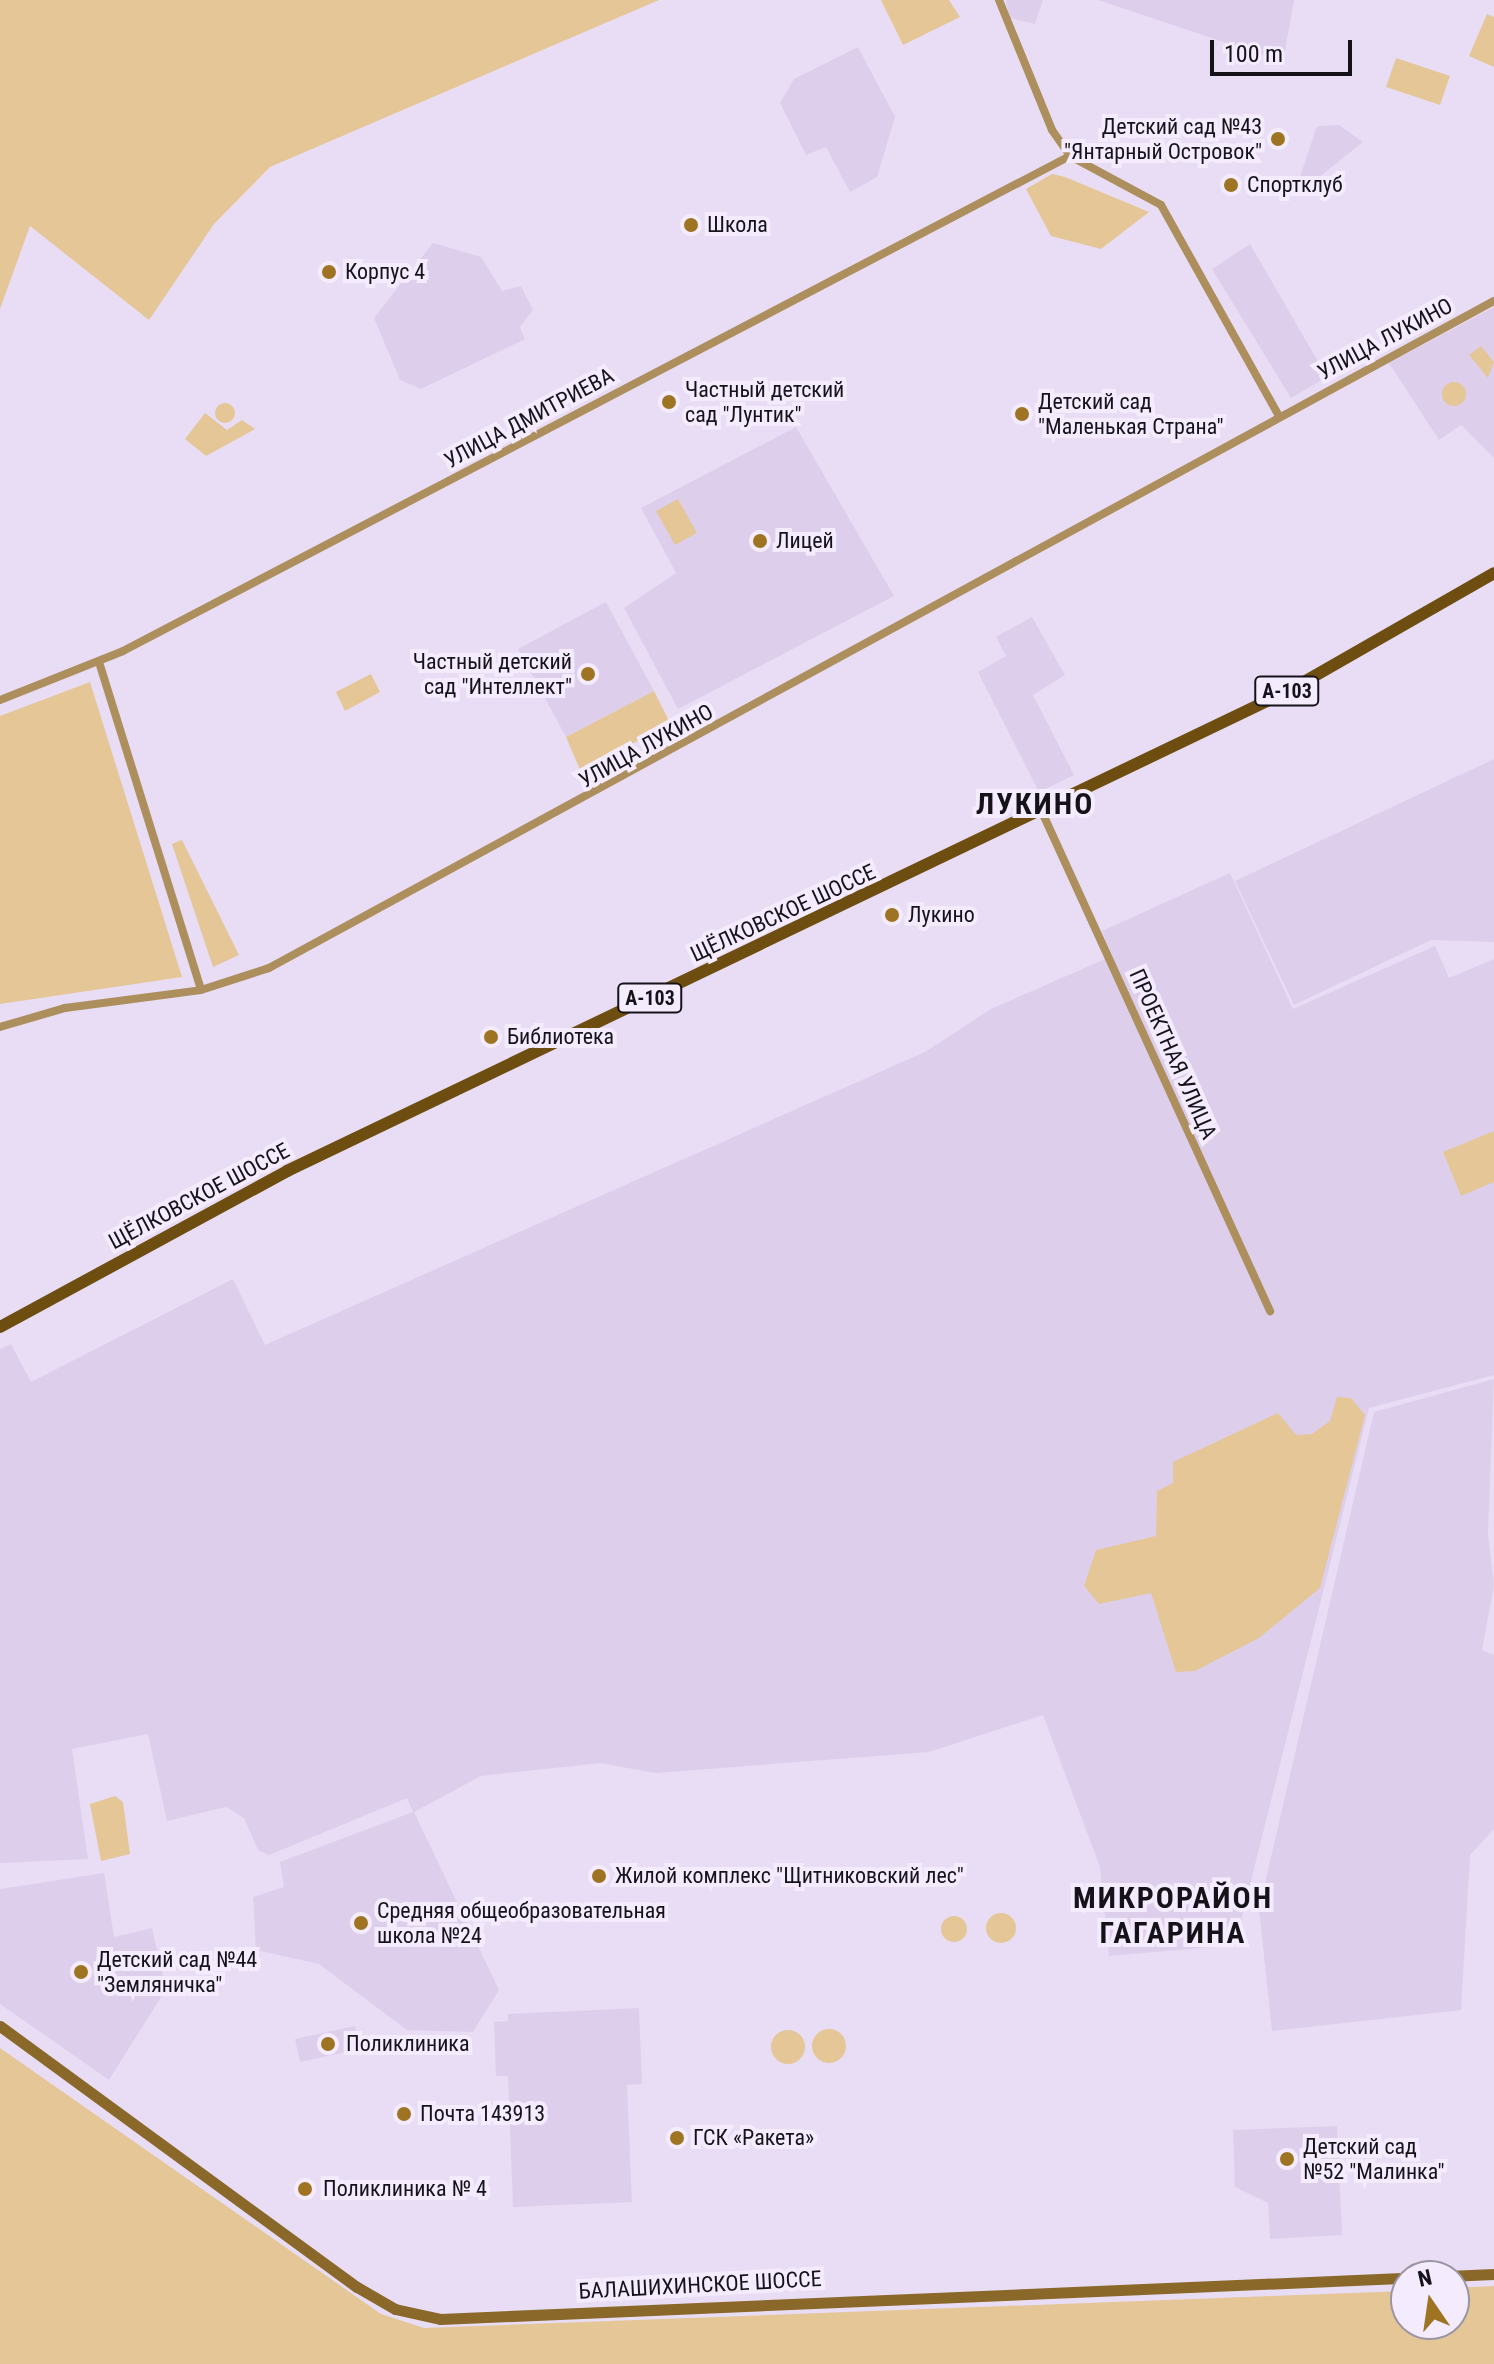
<!DOCTYPE html>
<html>
<head>
<meta charset="utf-8">
<style>
	body { margin:0 }
	#map { position:relative; width:1494px; height:2364px; overflow:hidden; background:#e8ddf4; font-family:"Roboto Condensed",sans-serif }
	div>[style] { position:absolute }
	.built>* { inset:0; background:#ddcfec }
	.green>* { inset:0; background:#e4c697 }
	.round { border-radius:50% }
	.street>* { height:8px; margin:-4px; padding:0 4px; transform-origin:4px; border-radius:4px; background:#ad8f5e }
	.secondary>* { height:11px; margin:-5.5px; padding:0 5.5px; transform-origin:5.5px; border-radius:5.5px; background:#8a6829 }
	.primary>* { height:12px; margin:-6px; padding:0 6px; transform-origin:6px; border-radius:6px; background:#6d4e10 }
	.dots>* { width:22px; height:22px; translate:-50% -50%; box-sizing:border-box; border:4px solid #f4ecfe; border-radius:50% }
	span { translate:-50% -50%; white-space:nowrap; text-align:center; line-height:1.15; -webkit-text-stroke:8px #f4ecfe; paint-order:stroke }
	.shield-label span { padding:2px 6px; background:#f4ecfe; border:2px solid; border-radius:6px; -webkit-text-stroke-width:0 }
	.shield-label { font-size:20px; color:#16121a; font-weight:700 }
	.poi-label { font-size:22px; color:#16121a }
	.right { translate:-100% -50%; text-align:right }
	.left { translate:0 -50%; text-align:left }
	.street-label { font-size:22px; color:#16121a }
	.district-label { font-size:30px; color:#16121a; font-weight:700; letter-spacing:2px }
	.north { position:absolute; left:1390px; top:2260px; width:80px; height:80px; box-sizing:border-box; background:#f4ecfe; border:2px solid #9b95a3; border-radius:50%; rotate:347deg; font-size:22px; font-weight:700; line-height:32px; text-align:center; color:#16121a }
	.north::after { content:''; display:block; margin:auto; width:28px; height:36px; background:#9e7423; clip-path:polygon(50% 0,100% 100%,50% 72%,0 100%) }
	.scale { position:absolute; left:1210px; top:40px; width:142px; height:36px; box-sizing:border-box; border:4px solid #16121a; border-top:0; padding-left:10px; font-size:24px; line-height:28px; white-space:nowrap; color:#16121a; -webkit-text-stroke:6px #f4ecfe; paint-order:stroke }
</style>
</head>
<body>
<div id="map">
	<div class="built">
		<div style="clip-path:polygon(1006px 0,1043px 0,1035px 24px,1009px 18px)"></div>
		<div style="clip-path:polygon(1098px 0,1294px 0,1283px 62px)"></div>
		<div style="clip-path:polygon(858px 47px,895px 117px,877px 177px,850px 192px,826px 147px,806px 155px,780px 103px,794px 79px)"></div>
		<div style="clip-path:polygon(1339px 125px,1363px 142px,1308px 186px,1300px 177px,1317px 126px)"></div>
		<div style="clip-path:polygon(433px 243px,481px 257px,502px 291px,521px 286px,533px 310px,520px 327px,525px 339px,421px 389px,400px 380px,374px 318px)"></div>
		<div style="clip-path:polygon(1250px 244px,1327px 377px,1291px 398px,1212px 269px)"></div>
		<div style="clip-path:polygon(1494px 307px,1494px 458px,1461px 425px,1439px 440px,1389px 363px)"></div>
		<div style="clip-path:polygon(796px 427px,894px 596px,678px 709px,624px 608px,676px 573px,641px 508px)"></div>
		<div style="clip-path:polygon(606px 602px,654px 691px,566px 737px,518px 649px)"></div>
		<div style="clip-path:polygon(1032px 617px,1065px 675px,1033px 695px,1074px 775px,1039px 792px,978px 672px,1006px 656px,996px 637px)"></div>
		<div style="clip-path:polygon(1494px 759px,1494px 942px,1431px 940px,1294px 1005px,1235px 881px)"></div>
		<div style="clip-path:polygon(1230px 873px,1293px 1009px,1435px 946px,1449px 978px,1494px 959px,1494px 1375px,1369px 1408px,1235px 1945px,1109px 1956px,1100px 1867px,1043px 1715px,929px 1752px,655px 1773px,600px 1763px,481px 1776px,414px 1812px,499px 1990px,473px 2032px,407px 2030px,319px 1964px,256px 1950px,253px 1897px,284px 1887px,280px 1862px,413px 1812px,407px 1798px,269px 1855px,258px 1850px,244px 1818px,226px 1807px,167px 1821px,148px 1734px,72px 1749px,88px 1859px,0 1863px,0 1349px,11px 1344px,31px 1382px,233px 1279px,265px 1345px,925px 1052px,991px 1009px,1112px 956px,1102px 931px)"></div>
		<div style="clip-path:polygon(1494px 1379px,1488px 1534px,1494px 1585px,1482px 1650px,1494px 1655px,1494px 1829px,1470px 1855px,1461px 2010px,1272px 2031px,1259px 1909px,1374px 1412px)"></div>
		<div style="clip-path:polygon(104px 1873px,114px 1937px,152px 1928px,166px 1989px,109px 2080px,0 2004px,0 1889px)"></div>
		<div style="clip-path:polygon(639px 2008px,642px 2084px,627px 2085px,632px 2202px,513px 2207px,508px 2076px,496px 2076px,494px 2022px,508px 2021px,508px 2014px)"></div>
		<div style="clip-path:polygon(355px 2026px,360px 2049px,300px 2062px,295px 2039px)"></div>
		<div style="clip-path:polygon(1337px 2126px,1342px 2235px,1270px 2239px,1268px 2203px,1235px 2187px,1233px 2130px)"></div>
	</div>
	<div class="green">
		<div style="clip-path:polygon(0 0,659px 0,270px 167px,214px 224px,149px 320px,30px 226px,0 309px)"></div>
		<div style="clip-path:polygon(881px 0,949px 0,960px 17px,903px 45px)"></div>
		<div style="clip-path:polygon(1487px 14px,1494px 17px,1494px 67px,1469px 56px)"></div>
		<div style="clip-path:polygon(1396px 58px,1450px 76px,1440px 105px,1386px 87px)"></div>
		<div style="clip-path:polygon(1052px 174px,1065px 177px,1149px 212px,1101px 249px,1051px 236px,1026px 189px)"></div>
		<div style="clip-path:polygon(1481px 346px,1494px 362px,1488px 378px,1469px 355px)"></div>
		<div class="round" style="left:1442px;top:382px;width:24px;height:24px"></div>
		<div class="round" style="left:215px;top:403px;width:20px;height:20px"></div>
		<div style="clip-path:polygon(205px 413px,227px 430px,242px 420px,255px 429px,206px 456px,185px 439px)"></div>
		<div style="clip-path:polygon(678px 499px,697px 533px,675px 545px,656px 511px)"></div>
		<div style="clip-path:polygon(371px 674px,380px 692px,345px 711px,336px 692px)"></div>
		<div style="clip-path:polygon(90px 682px,182px 977px,0 1004px,0 716px)"></div>
		<div style="clip-path:polygon(654px 691px,670px 723px,581px 772px,566px 737px)"></div>
		<div style="clip-path:polygon(182px 840px,239px 955px,213px 967px,172px 844px)"></div>
		<div style="clip-path:polygon(1494px 1131px,1494px 1182px,1461px 1196px,1443px 1152px)"></div>
		<div style="clip-path:polygon(1337px 1397px,1351px 1398px,1365px 1415px,1320px 1588px,1259px 1638px,1195px 1671px,1176px 1672px,1151px 1593px,1099px 1604px,1084px 1586px,1096px 1550px,1156px 1536px,1157px 1491px,1173px 1483px,1173px 1462px,1278px 1413px,1296px 1435px,1312px 1434px,1330px 1421px)"></div>
		<div style="clip-path:polygon(115px 1796px,123px 1802px,130px 1854px,101px 1861px,90px 1804px)"></div>
		<div class="round" style="left:986px;top:1913px;width:30px;height:30px"></div>
		<div class="round" style="left:941px;top:1916px;width:26px;height:26px"></div>
		<div class="round" style="left:812px;top:2029px;width:34px;height:34px"></div>
		<div class="round" style="left:771px;top:2030px;width:34px;height:34px"></div>
		<div style="clip-path:polygon(0 2048px,381px 2314px,424px 2328px,1406px 2291px,1406px 2324px,1454px 2324px,1454px 2288px,1494px 2286px,1494px 2364px,0 2364px)"></div>
	</div>
	<div class="street">
		<div style="left:999px;top:0;width:140px;rotate:67.8deg"></div>
		<div style="left:1052px;top:130px;width:32px;rotate:55deg"></div>
		<div style="left:1070px;top:156px;width:103px;rotate:28.3deg"></div>
		<div style="left:1161px;top:205px;width:242px;rotate:60.8deg"></div>
		<div style="left:99px;top:662px;width:343px;rotate:72.7deg"></div>
		<div style="left:0;top:700px;width:132px;rotate:-21.7deg"></div>
		<div style="left:123px;top:651px;width:1069px;rotate:-27.6deg"></div>
		<div style="left:1042px;top:812px;width:549px;rotate:65.44deg"></div>
		<div style="left:0;top:1027px;width:68px;rotate:-16.3deg"></div>
		<div style="left:65px;top:1008px;width:137px;rotate:-7.5deg"></div>
		<div style="left:201px;top:990px;width:71px;rotate:-17.9deg"></div>
		<div style="left:269px;top:968px;width:1395px;rotate:-28.57deg"></div>
	</div>
	<div class="secondary">
		<div style="left:0;top:2026px;width:442px;rotate:36.2deg"></div>
		<div style="left:357px;top:2287px;width:44px;rotate:30.1deg"></div>
		<div style="left:395px;top:2309px;width:46px;rotate:12.5deg"></div>
		<div style="left:440px;top:2319px;width:1055px;rotate:-2.44deg"></div>
	</div>
	<div class="primary">
		<div style="left:0;top:1327px;width:327px;rotate:-28.5deg"></div>
		<div style="left:287px;top:1171px;width:1112px;rotate:-25.62deg"></div>
		<div style="left:1290px;top:690px;width:235px;rotate:-29.8deg"></div>
	</div>
	<div class="dots">
		<div style="left:1278px;top:139px;background:#9e7423"></div>
		<div style="left:1231px;top:185px;background:#9e7423"></div>
		<div style="left:691px;top:225px;background:#9e7423"></div>
		<div style="left:329px;top:272px;background:#9e7423"></div>
		<div style="left:669px;top:402px;background:#9e7423"></div>
		<div style="left:1022px;top:414px;background:#9e7423"></div>
		<div style="left:760px;top:541px;background:#9e7423"></div>
		<div style="left:588px;top:674px;background:#9e7423"></div>
		<div style="left:892px;top:915px;background:#9e7423"></div>
		<div style="left:491px;top:1037px;background:#9e7423"></div>
		<div style="left:599px;top:1876px;background:#9e7423"></div>
		<div style="left:361px;top:1923px;background:#9e7423"></div>
		<div style="left:81px;top:1972px;background:#9e7423"></div>
		<div style="left:328px;top:2044px;background:#9e7423"></div>
		<div style="left:404px;top:2114px;background:#9e7423"></div>
		<div style="left:677px;top:2138px;background:#9e7423"></div>
		<div style="left:1287px;top:2159px;background:#9e7423"></div>
		<div style="left:305px;top:2189px;background:#9e7423"></div>
	</div>
	<div class="shield-label">
		<span style="left:1287px;top:691px">А-103</span>
		<span style="left:650px;top:998px">А-103</span>
	</div>
	<div class="poi-label">
		<span class="right" style="left:1262px;top:139px">Детский сад №43<br>"Янтарный Островок"</span>
		<span class="left" style="left:1247px;top:185px">Спортклуб</span>
		<span class="left" style="left:707px;top:225px">Школа</span>
		<span class="left" style="left:345px;top:272px">Корпус 4</span>
		<span class="left" style="left:685px;top:402px">Частный детский<br>сад "Лунтик"</span>
		<span class="left" style="left:1038px;top:414px">Детский сад<br>"Маленькая Страна"</span>
		<span class="left" style="left:776px;top:541px">Лицей</span>
		<span class="right" style="left:572px;top:674px">Частный детский<br>сад "Интеллект"</span>
		<span class="left" style="left:908px;top:915px">Лукино</span>
		<span class="left" style="left:507px;top:1037px">Библиотека</span>
		<span class="left" style="left:615px;top:1876px">Жилой комплекс "Щитниковский лес"</span>
		<span class="left" style="left:377px;top:1923px">Средняя общеобразовательная<br>школа №24</span>
		<span class="left" style="left:97px;top:1972px">Детский сад №44<br>"Земляничка"</span>
		<span class="left" style="left:346px;top:2044px">Поликлиника</span>
		<span class="left" style="left:420px;top:2114px">Почта 143913</span>
		<span class="left" style="left:693px;top:2138px">ГСК «Ракета»</span>
		<span class="left" style="left:1303px;top:2159px">Детский сад<br>№52 "Малинка"</span>
		<span class="left" style="left:323px;top:2189px">Поликлиника № 4</span>
	</div>
	<div class="street-label">
		<span style="left:1385px;top:339px;rotate:-28deg">УЛИЦА ЛУКИНО</span>
		<span style="left:529px;top:418px;rotate:-28deg">УЛИЦА ДМИТРИЕВА</span>
		<span style="left:646px;top:746px;rotate:-29deg">УЛИЦА ЛУКИНО</span>
		<span style="left:783px;top:913px;rotate:-25deg">ЩЁЛКОВСКОЕ ШОССЕ</span>
		<span style="left:1173px;top:1054px;rotate:66deg">ПРОЕКТНАЯ УЛИЦА</span>
		<span style="left:199px;top:1196px;rotate:-28deg">ЩЁЛКОВСКОЕ ШОССЕ</span>
		<span style="left:700px;top:2285px;rotate:-3deg">БАЛАШИХИНСКОЕ ШОССЕ</span>
	</div>
	<div class="district-label">
		<span style="left:1035px;top:804px">ЛУКИНО</span>
		<span style="left:1173px;top:1915px">МИКРОРАЙОН<br>ГАГАРИНА</span>
	</div>
	<div class="north">N</div>
	<div class="scale">100 m</div>
</div>
</body>
</html>
